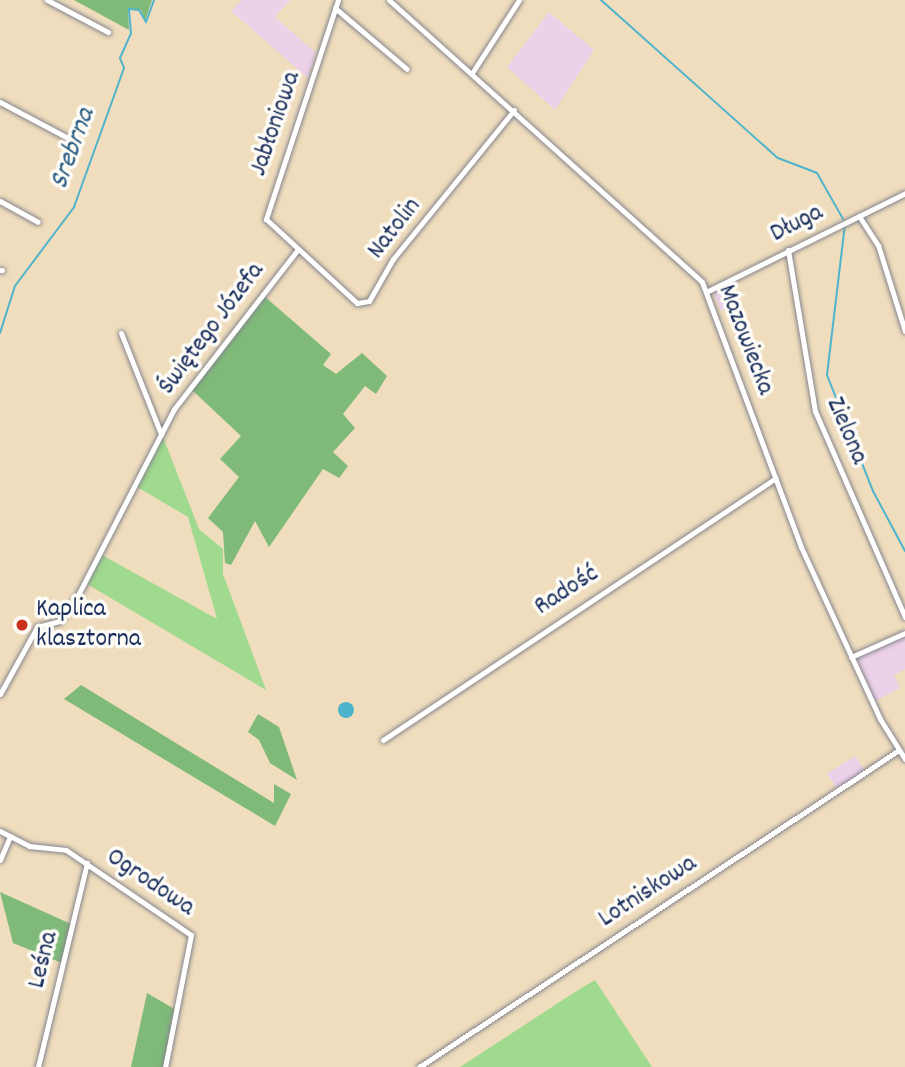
<!DOCTYPE html>
<html>
<head>
<meta charset="utf-8">
<style>
	body { margin:0 }
	#map { position:relative; width:905px; height:1067px; overflow:hidden; background:#f0ddbd; font-family:Dekko,sans-serif }
	div>[style] { position:absolute }
	.built>* { inset:0; background:#edd1e9 }
	.green>* { inset:0; background:#9fda8e }
	.forest>* { inset:0; background:#7fba79 }
	.water>* { inset:0; background:#4eb4cc }
	.round { border-radius:50% }
	.stream>* { height:2px; margin:-1px; padding:0 1px; transform-origin:1px; border-radius:1px; background:#4eb4cc }
	.roads { filter:drop-shadow(0 0 2px #86868e) drop-shadow(0 0 2px #86868e) }
	.minor>* { height:5px; margin:-2.5px; padding:0 2.5px; transform-origin:2.5px; border-radius:2.5px; background:#fff }
	.dots>* { width:19px; height:19px; translate:-50% -50%; box-sizing:border-box; border:4px solid #fdfcf7; border-radius:50% }
	span { translate:-50% -50%; white-space:nowrap; text-align:center; line-height:1.15; -webkit-text-stroke:7px #fdfcf7; paint-order:stroke }
	.street-label { font-size:26px; color:#1b2f5e }
	.poi-label { font-size:26px; color:#1b2f5e }
	.left { translate:0 -50%; text-align:left }
	.water-label { font-size:28px; color:#2d5e84; font-style:italic }
</style>
</head>
<body>
<div id="map">
	<div class="built">
		<div style="clip-path:polygon(242px 0,290px 0,275px 17px,316px 53px,308px 78px,231px 11px)"></div>
		<div style="clip-path:polygon(549px 12px,594px 50px,555px 110px,507px 67px)"></div>
		<div style="clip-path:polygon(729px 282px,739px 302px,721px 311px,713px 290px)"></div>
		<div style="clip-path:polygon(905px 637px,905px 669px,894px 675px,900px 688px,875px 701px,857px 658px)"></div>
		<div style="clip-path:polygon(855px 756px,865px 770px,837px 788px,827px 774px)"></div>
	</div>
	<div class="green">
		<div style="clip-path:polygon(163px 437px,199px 529px,223px 549px,223px 574px,266px 690px,87px 584px,102px 555px,217px 619px,188px 517px,137px 487px)"></div>
		<div style="clip-path:polygon(595px 980px,652px 1067px,460px 1067px,575px 992px)"></div>
	</div>
	<div class="forest">
		<div style="clip-path:polygon(74px 0,152px 0,145px 21px,141px 10px,128px 8px,129px 30px)"></div>
		<div style="clip-path:polygon(264px 296px,331px 354px,323px 365px,336px 374px,362px 353px,387px 376px,376px 394px,365px 386px,343px 414px,355px 428px,333px 452px,348px 466px,339px 478px,323px 469px,269px 547px,255px 521px,231px 565px,225px 563px,223px 532px,208px 518px,239px 477px,220px 459px,241px 436px,192px 390px)"></div>
		<div style="clip-path:polygon(81px 685px,274px 803px,274px 784px,291px 794px,275px 826px,64px 699px)"></div>
		<div style="clip-path:polygon(258px 714px,279px 727px,297px 780px,270px 763px,259px 740px,248px 732px)"></div>
		<div style="clip-path:polygon(0 892px,71px 924px,62px 963px,13px 943px)"></div>
		<div style="clip-path:polygon(147px 993px,176px 1010px,163px 1067px,131px 1067px)"></div>
	</div>
	<div class="water">
		<div class="round" style="left:338px;top:702px;width:16px;height:16px"></div>
	</div>
	<div class="stream">
		<div style="left:601px;top:0;width:237px;rotate:41.8deg"></div>
		<div style="left:778px;top:158px;width:42px;rotate:21deg"></div>
		<div style="left:817px;top:173px;width:53px;rotate:60.5deg"></div>
		<div style="left:845px;top:224px;width:152px;rotate:96.8deg"></div>
		<div style="left:827px;top:375px;width:125px;rotate:68.4deg"></div>
		<div style="left:873px;top:491px;width:68px;rotate:61.9deg"></div>
		<div style="left:0;top:333px;width:49px;rotate:-72.3deg"></div>
		<div style="left:15px;top:286px;width:99px;rotate:-53.2deg"></div>
		<div style="left:74px;top:207px;width:148px;rotate:-70.2deg"></div>
		<div style="left:124px;top:68px;width:11px;rotate:-112deg"></div>
		<div style="left:120px;top:58px;width:27px;rotate:-66deg"></div>
		<div style="left:131px;top:33px;width:24px;rotate:-95deg"></div>
		<div style="left:129px;top:9px;width:10px;rotate:6deg"></div>
		<div style="left:139px;top:10px;width:14px;rotate:60deg"></div>
		<div style="left:146px;top:22px;width:23px;rotate:-70deg"></div>
	</div>
	<div class="roads">
		<div class="minor">
			<div style="left:47px;top:0;width:69px;rotate:27.7deg"></div>
			<div style="left:338px;top:0;width:231px;rotate:108.2deg"></div>
			<div style="left:266px;top:219px;width:124px;rotate:42.7deg"></div>
			<div style="left:357px;top:303px;width:12px;rotate:-9deg"></div>
			<div style="left:369px;top:301px;width:48px;rotate:-60.3deg"></div>
			<div style="left:393px;top:259px;width:192px;rotate:-50.9deg"></div>
			<div style="left:389px;top:0;width:421px;rotate:42deg"></div>
			<div style="left:702px;top:282px;width:283px;rotate:69.5deg"></div>
			<div style="left:801px;top:547px;width:189px;rotate:65.3deg"></div>
			<div style="left:880px;top:719px;width:47px;rotate:58deg"></div>
			<div style="left:335px;top:8px;width:94px;rotate:40.3deg"></div>
			<div style="left:472px;top:73px;width:87px;rotate:-57.2deg"></div>
			<div style="left:0;top:102px;width:79px;rotate:27.9deg"></div>
			<div style="left:0;top:201px;width:43px;rotate:28.9deg"></div>
			<div style="left:859px;top:216px;width:35px;rotate:57deg"></div>
			<div style="left:878px;top:245px;width:90px;rotate:72.6deg"></div>
			<div style="left:788px;top:250px;width:163px;rotate:80.5deg"></div>
			<div style="left:815px;top:411px;width:225px;rotate:66.4deg"></div>
			<div style="left:0;top:270px;width:2px"></div>
			<div style="left:708px;top:291px;width:220px;rotate:-26.4deg"></div>
			<div style="left:121px;top:333px;width:109px;rotate:68.4deg"></div>
			<div style="left:851px;top:657px;width:59px;rotate:-24deg"></div>
			<div style="left:0;top:694px;width:77px;rotate:-61.1deg"></div>
			<div style="left:37px;top:627px;width:23px;rotate:-15deg"></div>
			<div style="left:59px;top:621px;width:32px;rotate:-54deg"></div>
			<div style="left:78px;top:595px;width:209px;rotate:-62.7deg"></div>
			<div style="left:174px;top:409px;width:202px;rotate:-52.2deg"></div>
			<div style="left:383px;top:740px;width:472px;rotate:-33.7deg"></div>
			<div style="left:0;top:831px;width:33px;rotate:27deg"></div>
			<div style="left:29px;top:846px;width:37px;rotate:6deg"></div>
			<div style="left:66px;top:850px;width:151px;rotate:34.2deg"></div>
			<div style="left:191px;top:935px;width:135px;rotate:101.1deg"></div>
			<div style="left:0;top:860px;width:26px;rotate:-67deg"></div>
			<div style="left:38px;top:1067px;width:210px;rotate:-76.5deg"></div>
			<div style="left:419px;top:1067px;width:575px;rotate:-33.44deg"></div>
		</div>
	</div>
	<div class="dots">
		<div style="left:22px;top:625px;background:#c8321e"></div>
	</div>
	<div class="street-label">
		<span style="left:276px;top:124px;rotate:-71deg">Jabłoniowa</span>
		<span style="left:797px;top:224px;rotate:-27deg">Długa</span>
		<span style="left:395px;top:229px;rotate:-52deg">Natolin</span>
		<span style="left:212px;top:329px;rotate:-53deg">Świętego Józefa</span>
		<span style="left:745px;top:340px;rotate:69deg">Mazowiecka</span>
		<span style="left:846px;top:431px;rotate:67deg">Zielona</span>
		<span style="left:567px;top:591px;rotate:-33deg">Radość</span>
		<span style="left:150px;top:883px;rotate:34deg">Ogrodowa</span>
		<span style="left:648px;top:892px;rotate:-33deg">Lotniskowa</span>
		<span style="left:44px;top:960px;rotate:-76deg">Leśna</span>
	</div>
	<div class="poi-label">
		<span class="left" style="left:36px;top:625px">Kaplica<br>klasztorna</span>
	</div>
	<div class="water-label">
		<span style="left:74px;top:149px;rotate:-70deg">Srebrna</span>
	</div>
</div>
</body>
</html>
